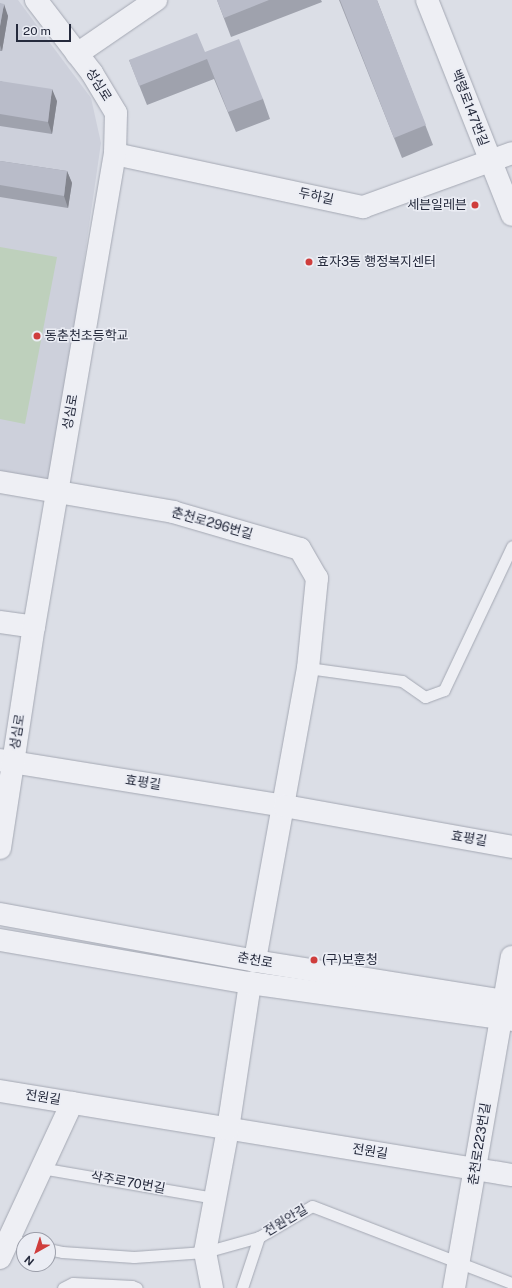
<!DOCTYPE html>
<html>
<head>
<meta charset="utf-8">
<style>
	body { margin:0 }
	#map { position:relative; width:512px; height:1288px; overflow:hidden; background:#dbdee6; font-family:"Public Sans","Noto Sans KR",sans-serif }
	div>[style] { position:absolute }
	.built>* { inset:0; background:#cdd0db }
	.green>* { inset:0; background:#bed0bc }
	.roads { filter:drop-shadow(0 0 1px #a4a8b3) drop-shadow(0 0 1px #a4a8b3) }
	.service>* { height:11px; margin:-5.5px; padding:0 5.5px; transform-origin:5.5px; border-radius:5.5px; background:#eeeff4 }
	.minor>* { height:22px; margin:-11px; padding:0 11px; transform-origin:11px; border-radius:11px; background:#eeeff4 }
	.tertiary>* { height:22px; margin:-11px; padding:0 11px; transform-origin:11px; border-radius:11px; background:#eeeff4 }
	.wall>* { inset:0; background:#9fa2ad }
	.shaded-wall>* { inset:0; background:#82848d }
	.building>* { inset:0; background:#b9bcc9 }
	.dots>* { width:11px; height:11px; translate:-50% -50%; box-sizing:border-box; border:2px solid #ebedf4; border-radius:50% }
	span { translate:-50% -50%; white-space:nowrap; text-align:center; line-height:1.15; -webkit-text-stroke:3px #ebedf4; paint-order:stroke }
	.street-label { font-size:13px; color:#252a3c }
	.poi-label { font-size:13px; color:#252a3c }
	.right { translate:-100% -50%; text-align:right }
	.left { translate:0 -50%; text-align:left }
	.north { position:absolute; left:16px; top:1232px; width:40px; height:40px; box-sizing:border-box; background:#ebedf4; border:1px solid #9c9faa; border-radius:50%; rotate:219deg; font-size:11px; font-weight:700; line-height:16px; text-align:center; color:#252a3c }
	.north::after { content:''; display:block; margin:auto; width:14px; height:18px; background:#cf3d3c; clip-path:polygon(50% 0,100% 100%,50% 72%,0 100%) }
	.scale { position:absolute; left:16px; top:24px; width:55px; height:18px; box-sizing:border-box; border:2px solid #252a3c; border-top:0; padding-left:5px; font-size:12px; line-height:14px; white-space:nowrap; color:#252a3c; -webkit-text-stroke:3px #ebedf4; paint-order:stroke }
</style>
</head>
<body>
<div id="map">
	<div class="built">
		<div style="clip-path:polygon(0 0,18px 0,91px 98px,101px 143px,52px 482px,0 473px)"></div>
	</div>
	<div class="green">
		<div style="clip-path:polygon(0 247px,57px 257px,25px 424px,0 419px)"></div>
	</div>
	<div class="roads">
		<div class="service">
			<div style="left:308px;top:668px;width:95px;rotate:7.9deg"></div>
			<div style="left:402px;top:681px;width:28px;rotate:35deg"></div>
			<div style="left:425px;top:697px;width:20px;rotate:-20deg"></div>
			<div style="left:444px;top:690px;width:159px;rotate:-64.7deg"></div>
			<div style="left:41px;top:1168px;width:177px;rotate:9.8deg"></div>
			<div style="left:9px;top:1239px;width:16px;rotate:15deg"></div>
			<div style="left:48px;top:1249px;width:14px;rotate:12deg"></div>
			<div style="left:62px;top:1252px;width:72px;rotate:4deg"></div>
			<div style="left:134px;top:1257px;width:71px;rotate:-4deg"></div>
			<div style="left:205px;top:1252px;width:56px;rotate:-15.5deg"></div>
			<div style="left:259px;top:1237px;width:61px;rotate:-30.3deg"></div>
			<div style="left:312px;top:1206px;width:214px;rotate:21.1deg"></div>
			<div style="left:63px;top:1288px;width:11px;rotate:-27deg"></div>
			<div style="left:73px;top:1283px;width:59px;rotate:2.9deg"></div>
			<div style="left:132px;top:1286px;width:5px;rotate:22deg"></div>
			<div style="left:242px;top:1288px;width:54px;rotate:-71.6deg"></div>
		</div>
		<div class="minor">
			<div style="left:427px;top:0;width:231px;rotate:68.4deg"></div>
			<div style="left:77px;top:54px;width:96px;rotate:-34.4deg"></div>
			<div style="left:115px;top:154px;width:254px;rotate:12.1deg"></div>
			<div style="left:363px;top:207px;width:158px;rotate:-19.9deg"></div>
			<div style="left:0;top:482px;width:176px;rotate:9.8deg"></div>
			<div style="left:173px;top:512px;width:132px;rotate:16.2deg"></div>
			<div style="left:300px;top:549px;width:34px;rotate:60deg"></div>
			<div style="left:317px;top:578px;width:90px;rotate:95.7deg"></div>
			<div style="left:308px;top:668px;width:298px;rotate:100.3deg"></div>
			<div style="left:0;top:622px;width:34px;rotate:8deg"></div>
			<div style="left:0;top:760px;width:289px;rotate:9.2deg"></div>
			<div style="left:285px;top:806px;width:231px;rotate:10.2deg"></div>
			<div style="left:0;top:848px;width:224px;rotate:-81.3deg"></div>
			<div style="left:34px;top:627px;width:480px;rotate:-80.3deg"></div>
			<div style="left:115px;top:154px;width:41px;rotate:-88.6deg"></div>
			<div style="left:116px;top:113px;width:47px;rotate:-121deg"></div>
			<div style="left:92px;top:73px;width:92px;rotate:-127.5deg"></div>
			<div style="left:0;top:1091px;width:519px;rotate:9.32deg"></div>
			<div style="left:0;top:1258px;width:171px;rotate:-65.1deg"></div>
			<div style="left:212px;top:1288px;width:37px;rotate:-101deg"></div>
			<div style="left:205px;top:1252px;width:125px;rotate:-79.4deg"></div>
			<div style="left:228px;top:1129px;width:148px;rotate:-81.4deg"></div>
			<div style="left:454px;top:1288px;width:336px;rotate:-80.1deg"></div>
		</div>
		<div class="tertiary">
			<div style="left:0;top:914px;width:259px;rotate:10.4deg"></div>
			<div style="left:255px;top:961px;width:260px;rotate:9.1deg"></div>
			<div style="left:0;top:940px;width:254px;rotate:9.8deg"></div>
			<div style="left:250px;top:983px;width:265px;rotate:8deg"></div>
		</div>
	</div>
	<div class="wall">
		<div style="clip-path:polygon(217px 0,321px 0,322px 2px,231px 37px)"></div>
		<div style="clip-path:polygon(339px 0,377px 0,433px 145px,402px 158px)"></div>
		<div style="clip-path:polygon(0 3px,8px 16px,2px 51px,0 51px)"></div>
		<div style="clip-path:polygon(205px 52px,263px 99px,270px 119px,236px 132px,214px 79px,147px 105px,129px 60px)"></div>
		<div style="clip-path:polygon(0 81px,57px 101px,52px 134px,0 126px)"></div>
		<div style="clip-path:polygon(0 161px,67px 171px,72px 183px,68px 208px,0 197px)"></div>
	</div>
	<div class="shaded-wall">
		<div style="clip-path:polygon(4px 4px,8px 16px,2px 51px,0 45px,0 26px)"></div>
		<div style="clip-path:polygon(52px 89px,57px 101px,52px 134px,48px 122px)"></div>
		<div style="clip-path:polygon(67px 171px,72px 183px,68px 208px,64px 196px)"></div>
	</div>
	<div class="building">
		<div style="clip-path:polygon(217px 0,269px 0,224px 18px)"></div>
		<div style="clip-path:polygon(340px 0,377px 0,426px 125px,394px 138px)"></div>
		<div style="clip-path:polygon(0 3px,4px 4px,0 26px)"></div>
		<div style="clip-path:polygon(197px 33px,205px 52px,239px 39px,263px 99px,228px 112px,207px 59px,139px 86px,129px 60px)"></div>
		<div style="clip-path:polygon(0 81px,52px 89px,48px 122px,0 114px)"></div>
		<div style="clip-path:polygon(0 161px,67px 171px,64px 196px,0 185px)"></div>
	</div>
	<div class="dots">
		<div style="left:475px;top:205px;background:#cf3d3c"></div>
		<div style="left:309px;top:262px;background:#cf3d3c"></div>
		<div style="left:37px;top:336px;background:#cf3d3c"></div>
		<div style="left:314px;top:960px;background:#cf3d3c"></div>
	</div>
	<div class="street-label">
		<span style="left:98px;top:85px;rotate:58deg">성심로</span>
		<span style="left:469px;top:108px;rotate:69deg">백령로147번길</span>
		<span style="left:316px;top:197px;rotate:12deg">두하길</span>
		<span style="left:71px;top:412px;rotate:-80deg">성심로</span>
		<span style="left:212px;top:524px;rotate:16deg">춘천로296번길</span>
		<span style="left:18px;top:732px;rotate:-81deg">성심로</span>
		<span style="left:143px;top:783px;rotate:9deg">효평길</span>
		<span style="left:469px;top:839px;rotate:10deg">효평길</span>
		<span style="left:255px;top:961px;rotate:10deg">춘천로</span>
		<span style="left:43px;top:1098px;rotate:9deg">전원길</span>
		<span style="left:480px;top:1144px;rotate:-81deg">춘천로223번길</span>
		<span style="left:370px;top:1152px;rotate:9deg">전원길</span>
		<span style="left:128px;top:1183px;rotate:10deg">삭주로70번길</span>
		<span style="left:286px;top:1221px;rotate:-31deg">전원안길</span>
	</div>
	<div class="poi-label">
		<span class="right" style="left:467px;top:205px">세븐일레븐</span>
		<span class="left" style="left:317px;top:262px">효자3동 행정복지센터</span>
		<span class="left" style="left:45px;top:336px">동춘천초등학교</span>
		<span class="left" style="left:322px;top:960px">(구)보훈청</span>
	</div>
	<div class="north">N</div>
	<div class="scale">20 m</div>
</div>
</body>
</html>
